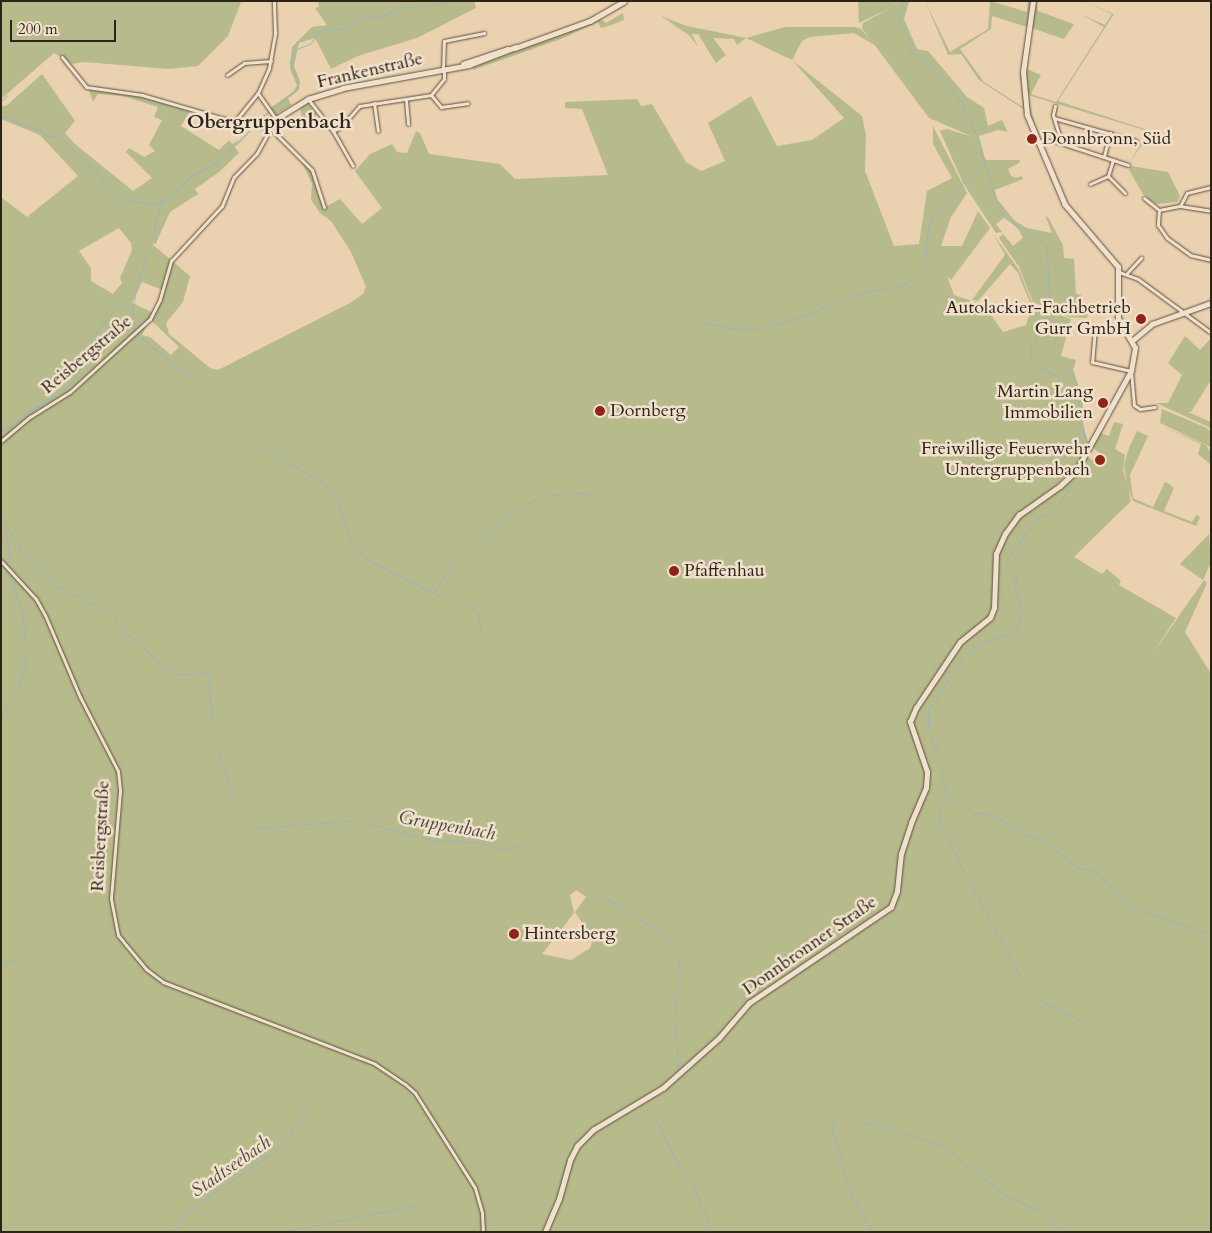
<!DOCTYPE html>
<html>
<head>
<meta charset="utf-8">
<style>
	body { margin:0 }
	#map { position:relative; width:1212px; height:1233px; overflow:hidden; background:#ead1b0; font-family:Cardo,serif }
	div>[style] { position:absolute }
	.green>* { inset:0; background:#b7bb8b }
	.stream>* { height:1px; margin:-0.5px; padding:0 0.5px; transform-origin:0.5px; border-radius:0.5px; background:#9eb4b8 }
	.roads { filter:drop-shadow(0 0 1px #5c4f3f) drop-shadow(0 0 1px #5c4f3f) }
	.minor>* { height:3px; margin:-1.5px; padding:0 1.5px; transform-origin:1.5px; border-radius:1.5px; background:#f1e1cc }
	.tertiary>* { height:4.5px; margin:-2.25px; padding:0 2.25px; transform-origin:2.25px; border-radius:2.25px; background:#f1e1cc }
	.dots>* { width:14px; height:14px; translate:-50% -50%; box-sizing:border-box; border:2px solid #f1e1cc; border-radius:50% }
	span { translate:-50% -50%; white-space:nowrap; text-align:center; line-height:1.15; -webkit-text-stroke:5px #f1e1cc; paint-order:stroke }
	.street-label { font-size:18px; color:#2d2419 }
	.poi-label { font-size:18px; color:#2d2419 }
	.left { translate:0 -50%; text-align:left }
	.right { translate:-100% -50%; text-align:right }
	.water-label { font-size:19px; color:#494841; font-style:italic }
	.quarter-label { font-size:20px; color:#2d2419; font-weight:700 }
	.frame { position:absolute; inset:0; border:2px solid #2d2419; pointer-events:none }
	.scale { position:absolute; left:10px; top:20px; width:106px; height:22px; box-sizing:border-box; border:2px solid #2d2419; border-top:0; padding-left:6px; font-size:15px; line-height:18px; white-space:nowrap; color:#2d2419; -webkit-text-stroke:4px #f1e1cc; paint-order:stroke }
</style>
</head>
<body>
<div id="map">
	<div class="green">
		<div style="clip-path:polygon(1px 1px,241px 1px,241px 2px,228px 36px,198px 66px,169px 69px,84px 62px,72px 64px,54px 53px,1px 99px)"></div>
		<div style="clip-path:polygon(318px 1px,474px 1px,476px 8px,417px 38px,358px 56px,331px 69px,315px 38px,299px 43px,294px 66px,300px 81px,299px 89px,288px 98px,291px 105px,275px 115px,269px 109px,294px 91px,297px 85px,290px 69px,292px 47px,312px 27px,327px 25px,315px 8px,319px 7px)"></div>
		<div style="clip-path:polygon(858px 1px,898px 1px,890px 8px,899px 1px,909px 1px,904px 19px,917px 49px,928px 51px,967px 97px,984px 108px,988px 126px,1002px 120px,1008px 132px,998px 130px,979px 136px,984px 155px,986px 160px,1020px 160px,1019px 163px,1008px 169px,1011px 176px,1016px 178px,1022px 176px,1023px 179px,995px 190px,997px 199px,1015px 221px,1027px 228px,1052px 233px,1045px 215px,1049px 219px,1063px 245px,1064px 258px,1074px 259px,1076px 294px,1081px 295px,1081px 305px,1089px 306px,1087px 318px,1069px 317px,1033px 302px,1019px 267px,999px 238px,1003px 234px,1013px 246px,1023px 238px,1019px 230px,1005px 217px,996px 224px,1002px 232px,996px 233px,963px 183px,940px 131px,947px 129px,973px 137px,929px 118px,862px 28px,863px 23px,890px 8px,859px 23px)"></div>
		<div style="clip-path:polygon(evenodd,925px 1px,950px 52px,988px 29px,990px 1px,1027px 12px,1028px 1px,1031px 1px,1021px 78px,1025px 110px,979px 80px,961px 54px,948px 55px,925px 1px,992px 16px,1027px 27px,1020px 75px,1023px 107px,984px 82px,960px 49px,991px 29px,992px 16px)"></div>
		<div style="clip-path:polygon(1036px 1px,1038px 11px,1074px 24px,1064px 39px,1032px 28px)"></div>
		<div style="clip-path:polygon(1082px 1px,1114px 14px,1058px 101px,1151px 131px,1129px 164px,1148px 131px,1028px 95px,1036px 131px,1030px 110px,1027px 95px,1027px 69px,1041px 75px,1031px 94px,1056px 102px,1104px 27px,1080px 14px,1105px 25px,1112px 14px)"></div>
		<div style="clip-path:polygon(623px 13px,624px 20px,611px 25px,601px 28px,598px 22px,561px 39px,473px 70px,472px 64px,598px 17px,606px 23px)"></div>
		<div style="clip-path:polygon(661px 16px,687px 26px,746px 38px,737px 45px,734px 39px,713px 38px,726px 55px,716px 63px,698px 34px,692px 34px,698px 47px,690px 36px)"></div>
		<div style="clip-path:polygon(785px 27px,855px 27px,861px 29px,878px 47px,854px 33px,810px 37px,802px 41px,792px 60px,746px 38px)"></div>
		<div style="clip-path:polygon(evenodd,792px 60px,862px 116px,866px 135px,865px 171px,894px 246px,919px 244px,927px 191px,952px 178px,933px 144px,933px 126px,967px 193px,951px 217px,941px 246px,962px 246px,978px 211px,990px 228px,951px 280px,947px 276px,954px 295px,984px 305px,1003px 332px,1026px 325px,1032px 307px,1018px 273px,1010px 264px,978px 301px,972px 300px,1005px 255px,994px 235px,1019px 270px,1033px 305px,1071px 319px,1061px 356px,1076px 360px,1073px 371px,1083px 398px,1082px 423px,1089px 444px,1082px 458px,1057px 485px,1060px 488px,1069px 481px,1087px 457px,1102px 465px,1106px 458px,1092px 447px,1100px 433px,1109px 436px,1114px 422px,1123px 424px,1115px 449px,1125px 455px,1123px 469px,1127px 485px,1124px 465px,1129px 448px,1137px 431px,1148px 436px,1130px 475px,1133px 498px,1153px 507px,1165px 482px,1169px 484px,1174px 488px,1164px 511px,1192px 522px,1196px 515px,1200px 517px,1196px 526px,1211px 532px,1133px 501px,1128px 488px,1131px 501px,1074px 557px,1102px 574px,1107px 569px,1121px 581px,1119px 585px,1176px 618px,1151px 656px,1204px 580px,1207px 583px,1185px 632px,1211px 674px,1211px 1232px,1px 1232px,1px 197px,27px 217px,78px 176px,40px 135px,1px 119px,1px 106px,6px 106px,42px 74px,75px 121px,65px 133px,75px 144px,133px 191px,152px 178px,126px 152px,129px 148px,144px 157px,155px 151px,149px 145px,162px 120px,154px 117px,158px 107px,123px 96px,98px 94px,93px 102px,88px 88px,142px 96px,191px 109px,181px 126px,219px 150px,229px 140px,232px 144px,239px 140px,256px 125px,234px 146px,239px 153px,219px 172px,195px 189px,198px 194px,170px 212px,156px 243px,152px 244px,190px 276px,183px 302px,166px 323px,169px 334px,210px 368px,218px 370px,350px 303px,363px 294px,366px 287px,351px 252px,331px 221px,320px 213px,311px 200px,312px 184px,302px 162px,308px 164px,312px 172px,325px 207px,340px 199px,362px 224px,382px 208px,355px 171px,370px 154px,392px 144px,397px 152px,407px 153px,416px 131px,420px 133px,429px 154px,500px 164px,515px 179px,608px 175px,582px 109px,565px 108px,565px 102px,637px 99px,641px 106px,652px 104px,686px 162px,701px 171px,725px 161px,708px 123px,751px 96px,777px 146px,812px 140px,844px 118px,792px 60px,119px 228px,131px 243px,132px 250px,120px 278px,122px 283px,113px 294px,91px 281px,91px 268px,79px 251px,119px 228px,792px 60px,142px 282px,163px 290px,154px 313px,132px 303px,142px 282px,792px 60px,150px 319px,179px 347px,171px 355px,150px 337px,142px 335px,150px 319px,792px 60px,576px 890px,586px 897px,575px 912px,593px 939px,590px 948px,571px 960px,542px 954px,574px 913px,570px 895px,576px 890px)"></div>
		<div style="clip-path:polygon(308px 104px,317px 115px,303px 123px,300px 107px)"></div>
		<div style="clip-path:polygon(1131px 166px,1168px 172px,1180px 196px,1177px 202px,1156px 204px,1143px 194px,1129px 170px)"></div>
		<div style="clip-path:polygon(1185px 336px,1200px 350px,1211px 338px,1211px 380px,1191px 412px,1188px 412px,1211px 422px,1211px 428px,1156px 403px,1168px 403px,1182px 375px,1168px 363px)"></div>
		<div style="clip-path:polygon(1162px 409px,1207px 428px,1211px 432px,1211px 447px,1160px 423px)"></div>
		<div style="clip-path:polygon(1157px 424px,1206px 445px,1211px 453px,1211px 465px,1198px 454px,1201px 444px)"></div>
		<div style="clip-path:polygon(1209px 534px,1211px 562px,1203px 580px,1180px 564px)"></div>
	</div>
	<div class="stream">
		<div style="left:903px;top:1px;width:19px;rotate:102deg"></div>
		<div style="left:899px;top:20px;width:22px;rotate:63deg"></div>
		<div style="left:909px;top:40px;width:12px;rotate:85deg"></div>
		<div style="left:910px;top:52px;width:16px;rotate:30deg"></div>
		<div style="left:924px;top:60px;width:57px;rotate:48.5deg"></div>
		<div style="left:962px;top:103px;width:34px;rotate:66deg"></div>
		<div style="left:1px;top:87px;width:6px;rotate:31deg"></div>
		<div style="left:1px;top:101px;width:8px;rotate:-45deg"></div>
		<div style="left:1px;top:116px;width:38px;rotate:20deg"></div>
		<div style="left:37px;top:129px;width:14px;rotate:34deg"></div>
		<div style="left:49px;top:137px;width:9px;rotate:-13deg"></div>
		<div style="left:58px;top:135px;width:93px;rotate:44.6deg"></div>
		<div style="left:124px;top:200px;width:32px;rotate:9deg"></div>
		<div style="left:156px;top:205px;width:9px;rotate:-32deg"></div>
		<div style="left:977px;top:140px;width:70px;rotate:72.6deg"></div>
		<div style="left:998px;top:207px;width:13px;rotate:58deg"></div>
		<div style="left:1005px;top:218px;width:35px;rotate:31deg"></div>
		<div style="left:1035px;top:236px;width:16px;rotate:43deg"></div>
		<div style="left:1047px;top:247px;width:62px;rotate:88.2deg"></div>
		<div style="left:963px;top:183px;width:26px;rotate:-40deg"></div>
		<div style="left:936px;top:211px;width:37px;rotate:-46deg"></div>
		<div style="left:155px;top:243px;width:16px;rotate:-94deg"></div>
		<div style="left:154px;top:227px;width:24px;rotate:-73deg"></div>
		<div style="left:161px;top:204px;width:16px;rotate:-35deg"></div>
		<div style="left:174px;top:195px;width:23px;rotate:-50deg"></div>
		<div style="left:189px;top:177px;width:26px;rotate:-28deg"></div>
		<div style="left:212px;top:165px;width:38px;rotate:-41deg"></div>
		<div style="left:241px;top:140px;width:28px;rotate:-49deg"></div>
		<div style="left:259px;top:119px;width:48px;rotate:-37.3deg"></div>
		<div style="left:297px;top:90px;width:10px;rotate:-90deg"></div>
		<div style="left:297px;top:80px;width:20px;rotate:-110deg"></div>
		<div style="left:290px;top:61px;width:12px;rotate:-70deg"></div>
		<div style="left:294px;top:50px;width:17px;rotate:-21deg"></div>
		<div style="left:310px;top:44px;width:18px;rotate:-52deg"></div>
		<div style="left:321px;top:30px;width:22px;rotate:-3deg"></div>
		<div style="left:343px;top:29px;width:30px;rotate:-27deg"></div>
		<div style="left:370px;top:15px;width:9px;rotate:21deg"></div>
		<div style="left:378px;top:18px;width:27px;rotate:-24deg"></div>
		<div style="left:403px;top:7px;width:31px;rotate:-2deg"></div>
		<div style="left:434px;top:6px;width:11px;rotate:-27deg"></div>
		<div style="left:115px;top:309px;width:25px;rotate:-37deg"></div>
		<div style="left:135px;top:294px;width:42px;rotate:-73.3deg"></div>
		<div style="left:147px;top:254px;width:8px;rotate:-40deg"></div>
		<div style="left:1048px;top:311px;width:40px;rotate:115deg"></div>
		<div style="left:1031px;top:347px;width:14px;rotate:90deg"></div>
		<div style="left:1031px;top:361px;width:31px;rotate:31deg"></div>
		<div style="left:1058px;top:377px;width:12px;rotate:-42deg"></div>
		<div style="left:1067px;top:369px;width:6px;rotate:18deg"></div>
		<div style="left:1073px;top:371px;width:73px;rotate:79.8deg"></div>
		<div style="left:698px;top:322px;width:46px;rotate:10.1deg"></div>
		<div style="left:743px;top:330px;width:15px;rotate:-8deg"></div>
		<div style="left:764px;top:327px;width:39px;rotate:-15deg"></div>
		<div style="left:802px;top:317px;width:55px;rotate:-23.7deg"></div>
		<div style="left:852px;top:295px;width:48px;rotate:-10.8deg"></div>
		<div style="left:899px;top:286px;width:19px;rotate:-25deg"></div>
		<div style="left:916px;top:278px;width:17px;rotate:-57deg"></div>
		<div style="left:925px;top:264px;width:37px;rotate:-85deg"></div>
		<div style="left:928px;top:227px;width:15px;rotate:-62deg"></div>
		<div style="left:134px;top:330px;width:21px;rotate:-95deg"></div>
		<div style="left:132px;top:309px;width:13px;rotate:-77deg"></div>
		<div style="left:140px;top:337px;width:69px;rotate:38.5deg"></div>
		<div style="left:194px;top:380px;width:42px;rotate:45deg"></div>
		<div style="left:228px;top:415px;width:49px;rotate:44.2deg"></div>
		<div style="left:263px;top:449px;width:66px;rotate:28.9deg"></div>
		<div style="left:321px;top:481px;width:27px;rotate:51deg"></div>
		<div style="left:338px;top:502px;width:39px;rotate:71deg"></div>
		<div style="left:351px;top:539px;width:25px;rotate:53deg"></div>
		<div style="left:366px;top:559px;width:75px;rotate:26.9deg"></div>
		<div style="left:433px;top:593px;width:34px;rotate:-56deg"></div>
		<div style="left:452px;top:565px;width:35px;rotate:-45deg"></div>
		<div style="left:477px;top:540px;width:29px;rotate:-41deg"></div>
		<div style="left:499px;top:521px;width:43px;rotate:-30.7deg"></div>
		<div style="left:1px;top:432px;width:85px;rotate:-35deg"></div>
		<div style="left:71px;top:383px;width:20px;rotate:-57deg"></div>
		<div style="left:82px;top:366px;width:32px;rotate:-70deg"></div>
		<div style="left:93px;top:336px;width:32px;rotate:-51deg"></div>
		<div style="left:570px;top:493px;width:27px;rotate:2deg"></div>
		<div style="left:546px;top:496px;width:16px;rotate:-7deg"></div>
		<div style="left:1057px;top:506px;width:30px;rotate:-56deg"></div>
		<div style="left:1px;top:518px;width:47px;rotate:58deg"></div>
		<div style="left:26px;top:558px;width:38px;rotate:45deg"></div>
		<div style="left:53px;top:585px;width:63px;rotate:25.3deg"></div>
		<div style="left:6px;top:532px;width:31px;rotate:83deg"></div>
		<div style="left:434px;top:594px;width:9px;rotate:18deg"></div>
		<div style="left:455px;top:601px;width:18px;rotate:19deg"></div>
		<div style="left:472px;top:607px;width:9px;rotate:49deg"></div>
		<div style="left:478px;top:614px;width:16px;rotate:79deg"></div>
		<div style="left:115px;top:616px;width:9px;rotate:77deg"></div>
		<div style="left:117px;top:625px;width:76px;rotate:41.3deg"></div>
		<div style="left:174px;top:675px;width:33px;rotate:-5deg"></div>
		<div style="left:207px;top:672px;width:65px;rotate:83.9deg"></div>
		<div style="left:1px;top:716px;width:32px;rotate:-60deg"></div>
		<div style="left:17px;top:688px;width:29px;rotate:-72deg"></div>
		<div style="left:26px;top:660px;width:38px;rotate:-93deg"></div>
		<div style="left:24px;top:622px;width:47px;rotate:-106.1deg"></div>
		<div style="left:928px;top:728px;width:17px;rotate:-90deg"></div>
		<div style="left:928px;top:711px;width:63px;rotate:-57.3deg"></div>
		<div style="left:962px;top:658px;width:16px;rotate:-45deg"></div>
		<div style="left:973px;top:647px;width:48px;rotate:-21.8deg"></div>
		<div style="left:1018px;top:629px;width:18px;rotate:-81deg"></div>
		<div style="left:1021px;top:611px;width:19px;rotate:-108deg"></div>
		<div style="left:1015px;top:593px;width:15px;rotate:-86deg"></div>
		<div style="left:1016px;top:578px;width:13px;rotate:-141deg"></div>
		<div style="left:1006px;top:570px;width:8px;rotate:-97deg"></div>
		<div style="left:1005px;top:562px;width:53px;rotate:-54.2deg"></div>
		<div style="left:1036px;top:519px;width:17px;rotate:-24deg"></div>
		<div style="left:931px;top:735px;width:20px;rotate:70deg"></div>
		<div style="left:215px;top:745px;width:54px;rotate:71.6deg"></div>
		<div style="left:232px;top:796px;width:13px;rotate:61deg"></div>
		<div style="left:940px;top:761px;width:36px;rotate:81deg"></div>
		<div style="left:946px;top:797px;width:15px;rotate:32deg"></div>
		<div style="left:940px;top:805px;width:13px;rotate:99deg"></div>
		<div style="left:938px;top:818px;width:60px;rotate:64.3deg"></div>
		<div style="left:967px;top:808px;width:8px;rotate:45deg"></div>
		<div style="left:973px;top:814px;width:10px;rotate:-6deg"></div>
		<div style="left:983px;top:813px;width:17px;rotate:21deg"></div>
		<div style="left:999px;top:819px;width:35px;rotate:31deg"></div>
		<div style="left:1029px;top:837px;width:12px;rotate:5deg"></div>
		<div style="left:1041px;top:838px;width:48px;rotate:39deg"></div>
		<div style="left:1078px;top:868px;width:18px;rotate:9deg"></div>
		<div style="left:1096px;top:871px;width:23px;rotate:49deg"></div>
		<div style="left:243px;top:813px;width:4px;rotate:76deg"></div>
		<div style="left:248px;top:821px;width:12px;rotate:35deg"></div>
		<div style="left:258px;top:828px;width:99px;rotate:-4.6deg"></div>
		<div style="left:362px;top:822px;width:76px;rotate:14.4deg"></div>
		<div style="left:436px;top:841px;width:41px;rotate:1.4deg"></div>
		<div style="left:477px;top:842px;width:30px;rotate:15deg"></div>
		<div style="left:506px;top:850px;width:21px;rotate:-19deg"></div>
		<div style="left:967px;top:877px;width:115px;rotate:61.9deg"></div>
		<div style="left:1115px;top:890px;width:23px;rotate:45deg"></div>
		<div style="left:1131px;top:906px;width:69px;rotate:20.3deg"></div>
		<div style="left:599px;top:894px;width:67px;rotate:31.6deg"></div>
		<div style="left:656px;top:929px;width:30px;rotate:53deg"></div>
		<div style="left:1201px;top:931px;width:10px;rotate:11deg"></div>
		<div style="left:678px;top:960px;width:13px;rotate:81deg"></div>
		<div style="left:1px;top:961px;width:18px;rotate:3deg"></div>
		<div style="left:1024px;top:983px;width:29px;rotate:44deg"></div>
		<div style="left:1045px;top:1003px;width:43px;rotate:26deg"></div>
		<div style="left:675px;top:1014px;width:35px;rotate:-85deg"></div>
		<div style="left:675px;top:1021px;width:48px;rotate:86.4deg"></div>
		<div style="left:655px;top:1117px;width:51px;rotate:64.4deg"></div>
		<div style="left:677px;top:1163px;width:29px;rotate:54deg"></div>
		<div style="left:694px;top:1186px;width:49px;rotate:69.7deg"></div>
		<div style="left:836px;top:1117px;width:15px;rotate:106deg"></div>
		<div style="left:832px;top:1131px;width:70px;rotate:72.6deg"></div>
		<div style="left:853px;top:1198px;width:39px;rotate:61deg"></div>
		<div style="left:862px;top:1121px;width:83px;rotate:16.9deg"></div>
		<div style="left:941px;top:1145px;width:81px;rotate:38deg"></div>
		<div style="left:1005px;top:1195px;width:38px;rotate:25deg"></div>
		<div style="left:1048px;top:1216px;width:20px;rotate:53deg"></div>
		<div style="left:312px;top:1226px;width:106px;rotate:-11.4deg"></div>
		<div style="left:173px;top:1232px;width:22px;rotate:-54deg"></div>
		<div style="left:186px;top:1214px;width:17px;rotate:-40deg"></div>
		<div style="left:199px;top:1203px;width:103px;rotate:-34.3deg"></div>
		<div style="left:284px;top:1145px;width:48px;rotate:-59.7deg"></div>
		<div style="left:308px;top:1104px;width:42px;rotate:-43.1deg"></div>
		<div style="left:280px;top:1232px;width:25px;rotate:-11deg"></div>
	</div>
	<div class="roads">
		<div class="minor">
			<div style="left:62px;top:57px;width:38px;rotate:51deg"></div>
			<div style="left:86px;top:87px;width:57px;rotate:8.1deg"></div>
			<div style="left:142px;top:95px;width:82px;rotate:16.2deg"></div>
			<div style="left:221px;top:118px;width:50px;rotate:11.5deg"></div>
			<div style="left:270px;top:128px;width:59px;rotate:45deg"></div>
			<div style="left:312px;top:170px;width:39px;rotate:72deg"></div>
			<div style="left:443px;top:69px;width:28px;rotate:-88deg"></div>
			<div style="left:444px;top:41px;width:41px;rotate:-11.3deg"></div>
			<div style="left:227px;top:75px;width:21px;rotate:-35deg"></div>
			<div style="left:244px;top:63px;width:27px;rotate:-4deg"></div>
			<div style="left:431px;top:95px;width:16px;rotate:50deg"></div>
			<div style="left:441px;top:107px;width:27px;rotate:-8deg"></div>
			<div style="left:308px;top:99px;width:41px;rotate:52deg"></div>
			<div style="left:333px;top:131px;width:40px;rotate:60.3deg"></div>
			<div style="left:406px;top:100px;width:24px;rotate:85deg"></div>
			<div style="left:374px;top:103px;width:28px;rotate:82deg"></div>
			<div style="left:1055px;top:106px;width:9px;rotate:103deg"></div>
			<div style="left:1053px;top:115px;width:28px;rotate:73deg"></div>
			<div style="left:1054px;top:118px;width:85px;rotate:15.7deg"></div>
			<div style="left:236px;top:120px;width:35px;rotate:-51deg"></div>
			<div style="left:258px;top:93px;width:27px;rotate:-66deg"></div>
			<div style="left:269px;top:68px;width:36px;rotate:-80deg"></div>
			<div style="left:275px;top:33px;width:32px;rotate:-92deg"></div>
			<div style="left:333px;top:131px;width:9px;rotate:-27deg"></div>
			<div style="left:341px;top:127px;width:28px;rotate:-49deg"></div>
			<div style="left:359px;top:106px;width:73px;rotate:-8.7deg"></div>
			<div style="left:431px;top:95px;width:21px;rotate:-51deg"></div>
			<div style="left:444px;top:79px;width:10px;rotate:-90deg"></div>
			<div style="left:1037px;top:141px;width:18px"></div>
			<div style="left:1055px;top:141px;width:77px;rotate:18.2deg"></div>
			<div style="left:1104px;top:156px;width:24px;rotate:-75deg"></div>
			<div style="left:1108px;top:176px;width:24px;rotate:45deg"></div>
			<div style="left:1090px;top:184px;width:20px;rotate:-24deg"></div>
			<div style="left:1108px;top:176px;width:17px;rotate:-73deg"></div>
			<div style="left:1144px;top:198px;width:19px;rotate:39deg"></div>
			<div style="left:1180px;top:206px;width:15px;rotate:-62deg"></div>
			<div style="left:1187px;top:193px;width:25px;rotate:-14deg"></div>
			<div style="left:1159px;top:210px;width:15px;rotate:94deg"></div>
			<div style="left:1158px;top:225px;width:16px;rotate:55deg"></div>
			<div style="left:1167px;top:238px;width:29px;rotate:36deg"></div>
			<div style="left:1190px;top:255px;width:22px;rotate:13deg"></div>
			<div style="left:1159px;top:210px;width:21px;rotate:-11deg"></div>
			<div style="left:1180px;top:206px;width:31px;rotate:9deg"></div>
			<div style="left:1119px;top:272px;width:20px;rotate:20deg"></div>
			<div style="left:1138px;top:279px;width:89px;rotate:36.4deg"></div>
			<div style="left:1127px;top:273px;width:21px;rotate:-47deg"></div>
			<div style="left:1095px;top:329px;width:33px;rotate:95deg"></div>
			<div style="left:1092px;top:362px;width:40px;rotate:13deg"></div>
			<div style="left:1131px;top:371px;width:34px;rotate:85deg"></div>
			<div style="left:1134px;top:405px;width:7px;rotate:34deg"></div>
			<div style="left:1140px;top:409px;width:15px;rotate:-8deg"></div>
			<div style="left:1px;top:441px;width:38px;rotate:-40deg"></div>
			<div style="left:30px;top:417px;width:47px;rotate:-32deg"></div>
			<div style="left:70px;top:392px;width:108px;rotate:-42.4deg"></div>
			<div style="left:150px;top:319px;width:22px;rotate:-63deg"></div>
			<div style="left:160px;top:299px;width:40px;rotate:-74deg"></div>
			<div style="left:171px;top:261px;width:75px;rotate:-47.2deg"></div>
			<div style="left:222px;top:206px;width:31px;rotate:-68deg"></div>
			<div style="left:234px;top:177px;width:33px;rotate:-46deg"></div>
			<div style="left:257px;top:153px;width:39px;rotate:-61deg"></div>
			<div style="left:276px;top:119px;width:32px;rotate:-125deg"></div>
			<div style="left:1px;top:561px;width:52px;rotate:47.4deg"></div>
			<div style="left:36px;top:599px;width:18px;rotate:61deg"></div>
			<div style="left:45px;top:615px;width:89px;rotate:66.9deg"></div>
			<div style="left:80px;top:697px;width:83px;rotate:62.8deg"></div>
			<div style="left:118px;top:771px;width:20px;rotate:84deg"></div>
			<div style="left:120px;top:791px;width:108px;rotate:94.8deg"></div>
			<div style="left:111px;top:899px;width:37px;rotate:79deg"></div>
			<div style="left:118px;top:935px;width:13px;rotate:51deg"></div>
			<div style="left:126px;top:945px;width:31px;rotate:50deg"></div>
			<div style="left:146px;top:969px;width:21px;rotate:37deg"></div>
			<div style="left:163px;top:982px;width:227px;rotate:21.1deg"></div>
			<div style="left:375px;top:1064px;width:36px;rotate:34deg"></div>
			<div style="left:405px;top:1084px;width:13px;rotate:42deg"></div>
			<div style="left:415px;top:1093px;width:112px;rotate:57.7deg"></div>
			<div style="left:475px;top:1188px;width:26px;rotate:74deg"></div>
			<div style="left:482px;top:1213px;width:19px;rotate:87deg"></div>
		</div>
		<div class="tertiary">
			<div style="left:515px;top:48px;width:80px;rotate:-19.8deg"></div>
			<div style="left:590px;top:21px;width:39px;rotate:-30deg"></div>
			<div style="left:463px;top:64px;width:47px;rotate:-18.4deg"></div>
			<div style="left:276px;top:119px;width:38px;rotate:-32deg"></div>
			<div style="left:308px;top:99px;width:37px;rotate:-17deg"></div>
			<div style="left:343px;top:88px;width:128px;rotate:-10.3deg"></div>
			<div style="left:469px;top:65px;width:50px;rotate:-21deg"></div>
			<div style="left:1132px;top:341px;width:26px;rotate:-40deg"></div>
			<div style="left:1152px;top:324px;width:63px;rotate:-19.6deg"></div>
			<div style="left:545px;top:1232px;width:36px;rotate:-67deg"></div>
			<div style="left:559px;top:1199px;width:41px;rotate:-74.2deg"></div>
			<div style="left:570px;top:1160px;width:16px;rotate:-63deg"></div>
			<div style="left:577px;top:1146px;width:23px;rotate:-45deg"></div>
			<div style="left:593px;top:1130px;width:82px;rotate:-31deg"></div>
			<div style="left:663px;top:1088px;width:75px;rotate:-41.8deg"></div>
			<div style="left:719px;top:1038px;width:46px;rotate:-49.4deg"></div>
			<div style="left:749px;top:1003px;width:171px;rotate:-34.1deg"></div>
			<div style="left:891px;top:907px;width:17px;rotate:-69deg"></div>
			<div style="left:897px;top:891px;width:37px;rotate:-84deg"></div>
			<div style="left:901px;top:854px;width:33px;rotate:-72deg"></div>
			<div style="left:911px;top:823px;width:38px;rotate:-67deg"></div>
			<div style="left:926px;top:788px;width:16px;rotate:-86deg"></div>
			<div style="left:927px;top:772px;width:53px;rotate:-108.8deg"></div>
			<div style="left:910px;top:722px;width:15px;rotate:-67deg"></div>
			<div style="left:916px;top:708px;width:79px;rotate:-56.3deg"></div>
			<div style="left:960px;top:642px;width:38px;rotate:-39deg"></div>
			<div style="left:990px;top:618px;width:11px;rotate:-68deg"></div>
			<div style="left:994px;top:608px;width:54px;rotate:-87.9deg"></div>
			<div style="left:996px;top:554px;width:22px;rotate:-66deg"></div>
			<div style="left:1005px;top:534px;width:24px;rotate:-54deg"></div>
			<div style="left:1019px;top:515px;width:50px;rotate:-35.3deg"></div>
			<div style="left:1060px;top:486px;width:22px;rotate:-43deg"></div>
			<div style="left:1076px;top:471px;width:114px;rotate:-61.2deg"></div>
			<div style="left:1131px;top:371px;width:23px;rotate:-80deg"></div>
			<div style="left:1135px;top:348px;width:34px;rotate:-120deg"></div>
			<div style="left:1118px;top:319px;width:52px;rotate:-90deg"></div>
			<div style="left:1118px;top:267px;width:82px;rotate:-130.5deg"></div>
			<div style="left:1065px;top:205px;width:98px;rotate:-112.9deg"></div>
			<div style="left:1027px;top:115px;width:43px;rotate:-95.3deg"></div>
			<div style="left:1023px;top:72px;width:72px;rotate:-82deg"></div>
		</div>
	</div>
	<div class="dots">
		<div style="left:1032px;top:139px;background:#8f2418"></div>
		<div style="left:1141px;top:319px;background:#8f2418"></div>
		<div style="left:1103px;top:403px;background:#8f2418"></div>
		<div style="left:600px;top:411px;background:#8f2418"></div>
		<div style="left:1100px;top:460px;background:#8f2418"></div>
		<div style="left:674px;top:571px;background:#8f2418"></div>
		<div style="left:514px;top:934px;background:#8f2418"></div>
	</div>
	<div class="street-label">
		<span style="left:370px;top:71px;rotate:-13deg">Frankenstraße</span>
		<span style="left:87px;top:355px;rotate:-40deg">Reisbergstraße</span>
		<span style="left:101px;top:836px;rotate:-87deg">Reisbergstraße</span>
		<span style="left:810px;top:946px;rotate:-35deg">Donnbronner Straße</span>
	</div>
	<div class="poi-label">
		<span class="left" style="left:1042px;top:139px">Donnbronn, Süd</span>
		<span class="right" style="left:1131px;top:319px">Autolackier-Fachbetrieb<br>Gurr GmbH</span>
		<span class="right" style="left:1093px;top:403px">Martin Lang<br>Immobilien</span>
		<span class="left" style="left:610px;top:411px">Dornberg</span>
		<span class="right" style="left:1090px;top:460px">Freiwillige Feuerwehr<br>Untergruppenbach</span>
		<span class="left" style="left:684px;top:571px">Pfaffenhau</span>
		<span class="left" style="left:524px;top:934px">Hintersberg</span>
	</div>
	<div class="water-label">
		<span style="left:447px;top:826px;rotate:10deg">Gruppenbach</span>
		<span style="left:231px;top:1167px;rotate:-35deg">Stadtseebach</span>
	</div>
	<div class="quarter-label">
		<span style="left:269px;top:121px">Obergruppenbach</span>
	</div>
	<div class="frame"></div>
	<div class="scale">200 m</div>
</div>
</body>
</html>
